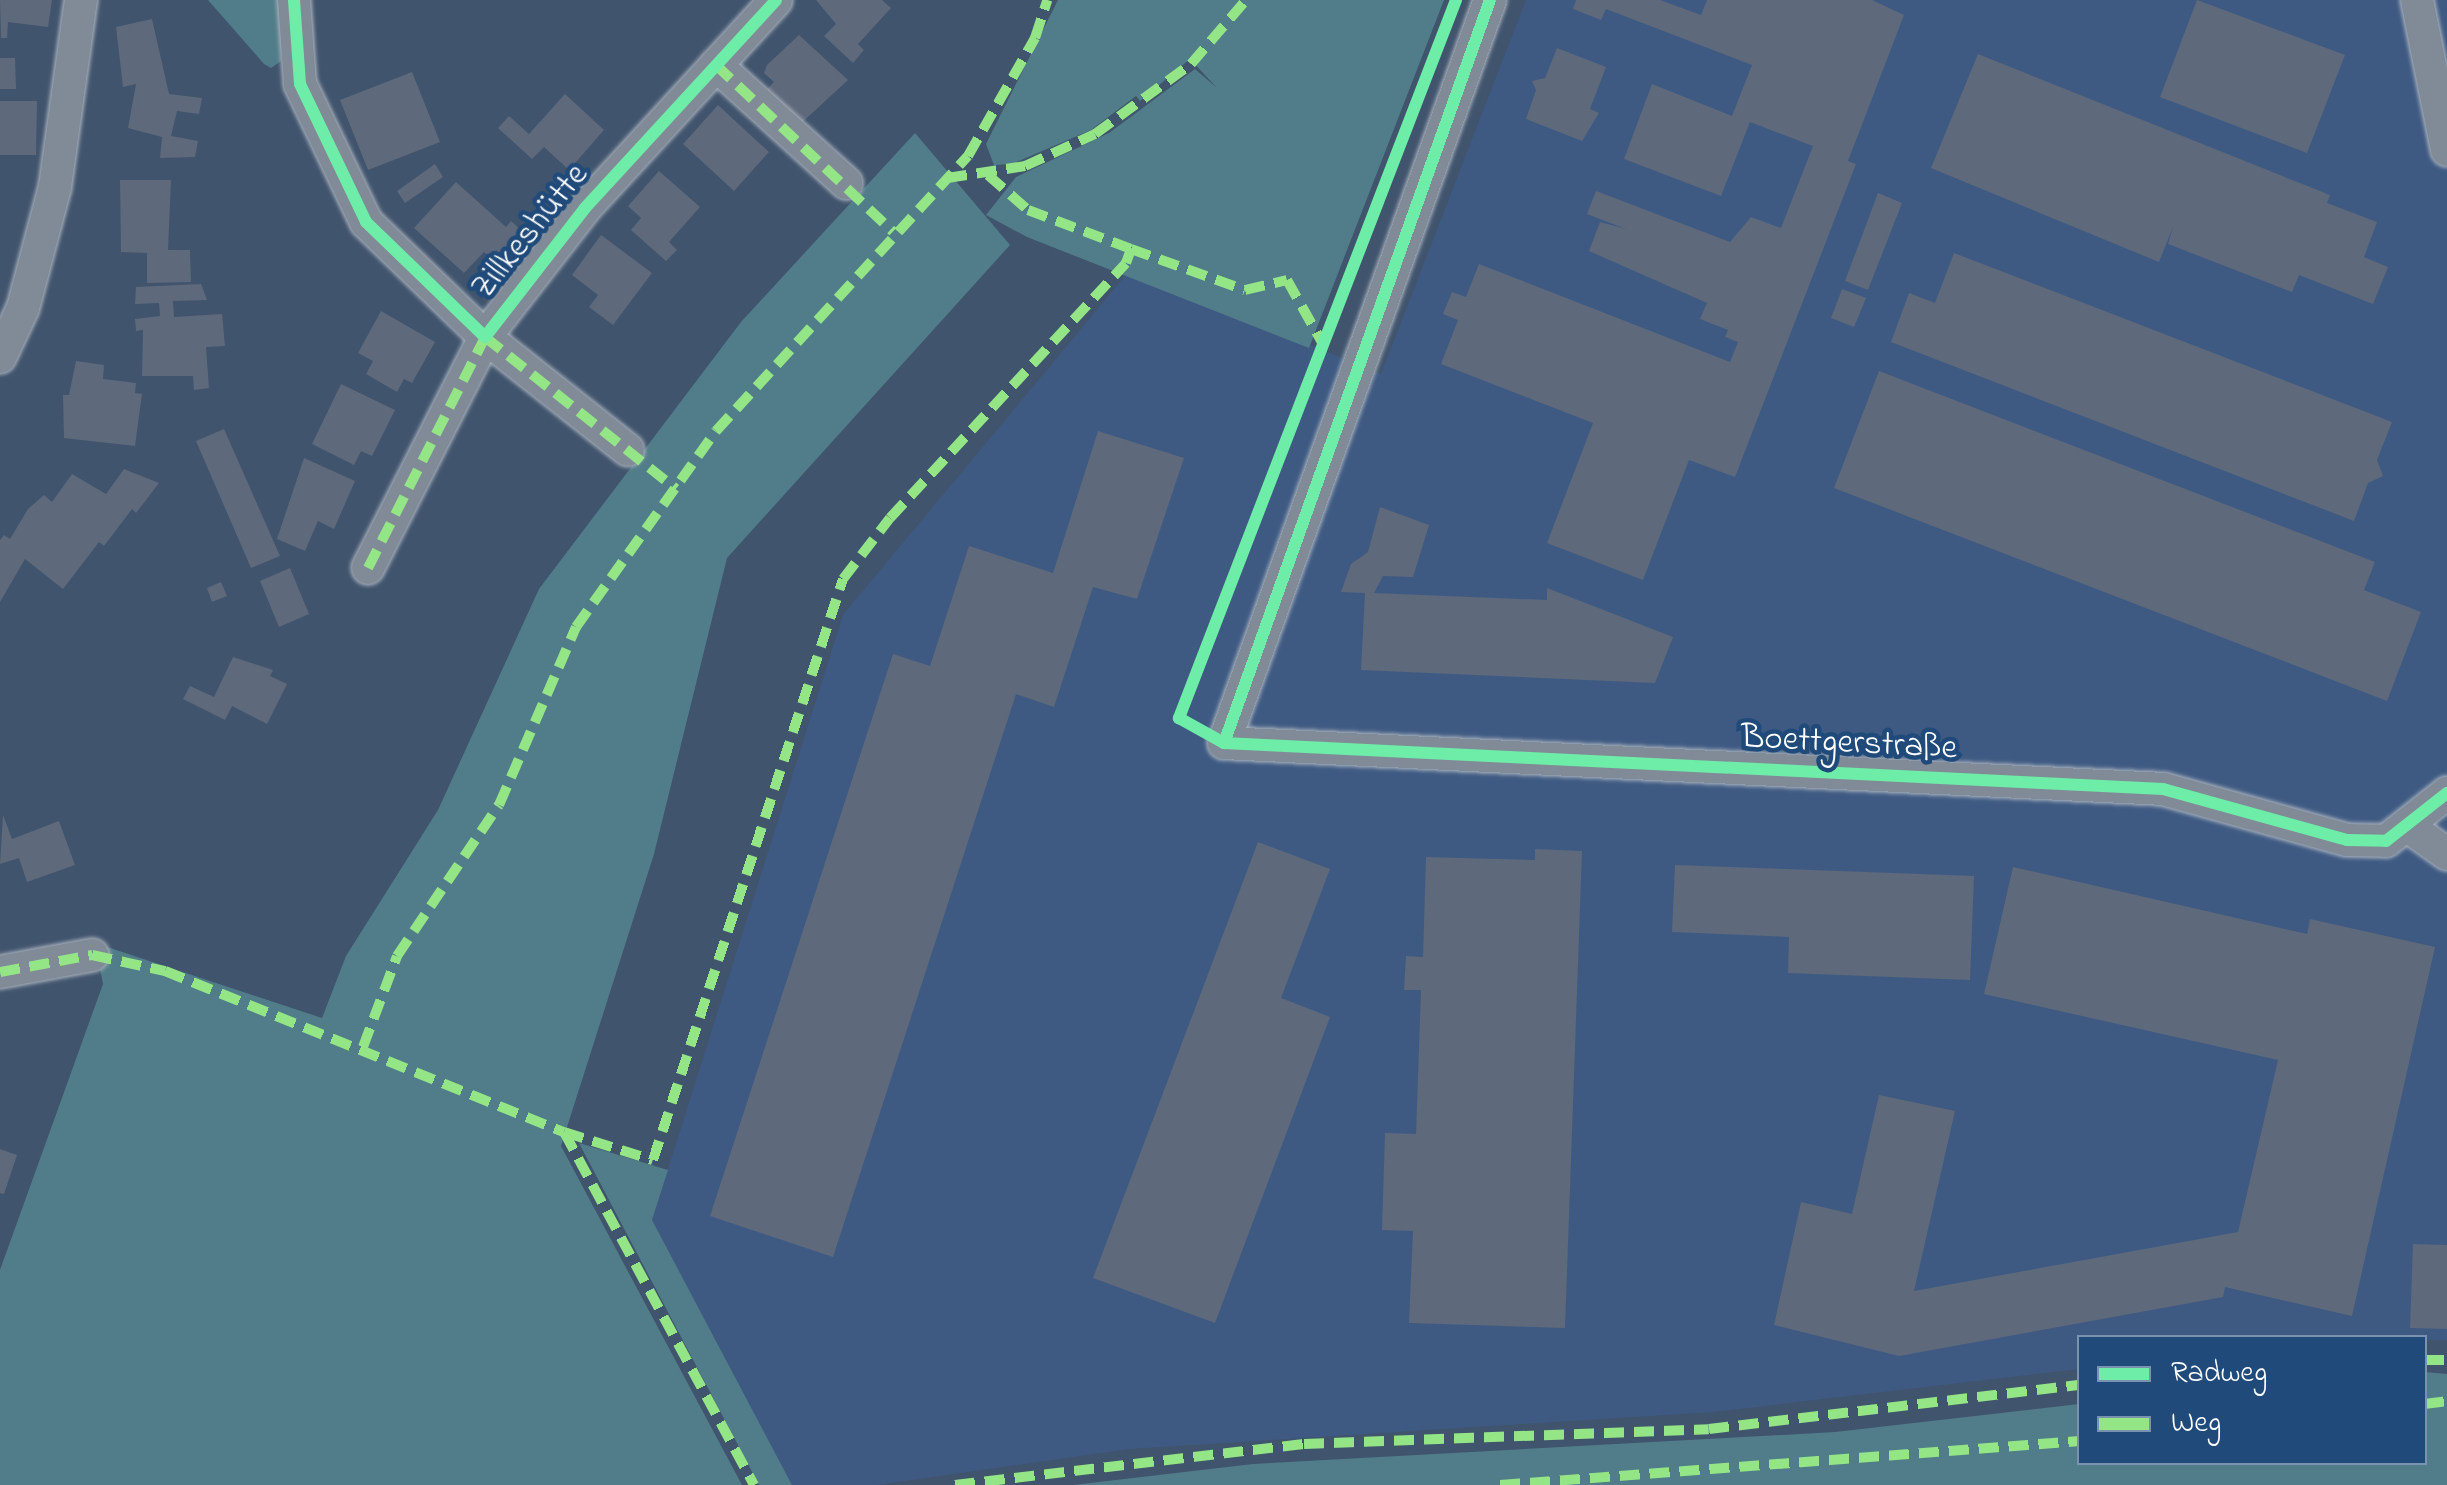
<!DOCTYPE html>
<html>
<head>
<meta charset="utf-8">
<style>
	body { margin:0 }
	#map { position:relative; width:2447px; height:1485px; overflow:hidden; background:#40546d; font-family:"Indie Flower",sans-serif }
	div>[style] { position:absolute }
	.built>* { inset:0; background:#3e5a83 }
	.green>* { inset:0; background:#507d89 }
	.building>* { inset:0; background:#5e697b }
	.roads { filter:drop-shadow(0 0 2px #a9b2bd) drop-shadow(0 0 2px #a9b2bd) }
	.minor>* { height:32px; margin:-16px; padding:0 16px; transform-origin:16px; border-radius:16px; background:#818b97 }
	.quiet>* { height:10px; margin-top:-5px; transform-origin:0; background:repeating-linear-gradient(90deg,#94e586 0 20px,transparent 0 30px) }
	.cycleway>* { height:12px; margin:-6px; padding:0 6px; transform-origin:6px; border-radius:6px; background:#6deda7 }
	span { translate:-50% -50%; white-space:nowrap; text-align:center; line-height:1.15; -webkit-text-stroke:9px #1f4a7a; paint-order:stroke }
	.street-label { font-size:35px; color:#fff }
	.legend { position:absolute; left:2077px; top:1335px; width:350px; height:130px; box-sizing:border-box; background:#1f4a7a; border:2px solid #7992af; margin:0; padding:12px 18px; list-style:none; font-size:30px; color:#fff }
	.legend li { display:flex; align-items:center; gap:20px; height:50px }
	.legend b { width:50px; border:2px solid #7992af }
</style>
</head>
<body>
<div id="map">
	<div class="built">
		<div style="clip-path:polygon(1526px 0,2447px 0,2447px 1340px,2080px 1338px,2079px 1369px,1713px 1412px,1129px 1449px,877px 1485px,792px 1485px,652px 1220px,843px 615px,1130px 270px,1381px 374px)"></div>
	</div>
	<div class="green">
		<div style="clip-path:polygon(208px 0,281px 0,281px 61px,271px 68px,264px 64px)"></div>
		<div style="clip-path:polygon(1058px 0,1444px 0,1309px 348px,1027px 237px,986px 215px,1016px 177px,1109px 133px,1195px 69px,1217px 88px,1190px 59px,1140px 101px,1136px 96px,1091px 130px,1012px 164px,994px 165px,986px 144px)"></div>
		<div style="clip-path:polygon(915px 133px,1010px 245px,727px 558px,654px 854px,561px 1146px,742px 1485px,0 1485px,0 1270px,103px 984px,95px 943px,322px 1018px,346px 956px,438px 810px,539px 589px,741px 322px)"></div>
		<div style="clip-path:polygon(579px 1143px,668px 1170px,652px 1220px,792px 1485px,759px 1485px)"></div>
		<div style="clip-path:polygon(2425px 1372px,2447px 1374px,2447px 1485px,1073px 1485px,1253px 1464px,1835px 1432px,2079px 1404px,2080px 1462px,2424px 1462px)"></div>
	</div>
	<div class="building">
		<div style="clip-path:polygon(0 0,52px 0,48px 27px,8px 22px,7px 38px,1px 38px)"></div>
		<div style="clip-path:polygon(816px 0,882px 0,891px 8px,858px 44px,864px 50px,853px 63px,824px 36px,836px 24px)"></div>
		<div style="clip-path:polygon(1576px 0,1660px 0,1701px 15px,1707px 0,1872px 0,1904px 15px,1848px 161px,1856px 164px,1735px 477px,1689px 460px,1643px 580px,1547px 543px,1593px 423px,1441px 364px,1458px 320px,1443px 314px,1452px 292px,1466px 297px,1479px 264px,1730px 362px,1738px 342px,1725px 337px,1728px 330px,1700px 319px,1707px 303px,1589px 251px,1600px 222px,1626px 229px,1587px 214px,1596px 191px,1730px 242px,1751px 217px,1781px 228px,1813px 146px,1750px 122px,1721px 196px,1624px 159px,1652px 84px,1732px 116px,1752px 65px,1606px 9px,1601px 20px,1573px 9px)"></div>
		<div style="clip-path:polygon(2197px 0,2345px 55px,2307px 153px,2160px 97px)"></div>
		<div style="clip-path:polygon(152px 19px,169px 94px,202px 98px,199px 114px,177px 111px,171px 136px,198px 141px,195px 157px,160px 158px,162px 137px,128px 128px,136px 84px,123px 87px,116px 27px)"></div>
		<div style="clip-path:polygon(799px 35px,848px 80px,796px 128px,762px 95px,774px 82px,764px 73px,767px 65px)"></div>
		<div style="clip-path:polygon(1557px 48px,1606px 67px,1590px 109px,1599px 113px,1582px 141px,1526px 119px,1536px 90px,1532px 81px,1545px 78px)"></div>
		<div style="clip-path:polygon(1978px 54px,2330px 195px,2327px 203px,2377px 222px,2364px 257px,2388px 267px,2373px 304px,2299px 275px,2292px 292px,2168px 244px,2173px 227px,2159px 262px,1931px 168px)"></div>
		<div style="clip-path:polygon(0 58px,15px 58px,16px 89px,0 89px)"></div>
		<div style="clip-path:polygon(412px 72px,440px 142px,368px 170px,340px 100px)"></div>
		<div style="clip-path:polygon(565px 94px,604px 130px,569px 170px,544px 147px,532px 159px,498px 128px,509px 116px,529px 134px)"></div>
		<div style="clip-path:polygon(0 101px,37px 101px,36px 155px,0 155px)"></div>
		<div style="clip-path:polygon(718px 105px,769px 152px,734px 191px,683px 144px)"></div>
		<div style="clip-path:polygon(435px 164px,443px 177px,405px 203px,397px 191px)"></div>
		<div style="clip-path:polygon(659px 171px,700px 207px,669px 242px,677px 250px,666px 261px,631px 230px,641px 218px,628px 206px)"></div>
		<div style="clip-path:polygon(120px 180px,171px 180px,168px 250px,190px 250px,191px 282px,147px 283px,147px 253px,121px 252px)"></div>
		<div style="clip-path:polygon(456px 182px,506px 227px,511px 221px,531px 239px,507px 273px,484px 252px,464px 273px,414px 228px)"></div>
		<div style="clip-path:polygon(1878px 193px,1902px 203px,1868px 290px,1845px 281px)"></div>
		<div style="clip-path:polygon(601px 235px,652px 273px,613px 325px,589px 307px,598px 295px,572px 275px)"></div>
		<div style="clip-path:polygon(1954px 253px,2392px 422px,2377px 460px,2383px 476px,2368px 483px,2354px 521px,1891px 342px,1909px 293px,1935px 303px)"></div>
		<div style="clip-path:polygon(201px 284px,207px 300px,173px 301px,174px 317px,222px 314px,225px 346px,206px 347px,209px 388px,194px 390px,193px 376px,142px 376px,143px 330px,136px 331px,135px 319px,160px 316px,159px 303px,135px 304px,136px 287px)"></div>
		<div style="clip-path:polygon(1842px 289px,1866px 298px,1854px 327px,1831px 318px)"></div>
		<div style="clip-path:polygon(381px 311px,435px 342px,412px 383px,404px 379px,397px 392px,366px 374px,373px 361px,358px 353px)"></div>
		<div style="clip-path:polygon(76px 361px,104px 365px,103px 379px,136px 383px,135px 393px,142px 394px,135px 446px,64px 438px,63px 395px,69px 395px)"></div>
		<div style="clip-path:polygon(1879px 371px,2375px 562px,2364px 590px,2421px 612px,2387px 701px,1834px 488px)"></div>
		<div style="clip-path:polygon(341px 384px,395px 410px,372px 456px,361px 451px,354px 465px,312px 444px)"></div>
		<div style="clip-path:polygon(224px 429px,280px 556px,251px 568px,196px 441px)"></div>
		<div style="clip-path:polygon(1098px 431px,1184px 458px,1137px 599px,1093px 587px,1054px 707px,1016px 694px,833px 1257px,710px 1216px,893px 654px,930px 666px,969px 546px,1053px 573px)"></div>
		<div style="clip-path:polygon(304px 458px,355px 481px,334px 529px,318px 521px,305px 551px,277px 539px)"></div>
		<div style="clip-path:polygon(124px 469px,159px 483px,136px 513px,132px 509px,104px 546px,99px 542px,63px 589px,25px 559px,0 602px,0 540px,4px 535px,10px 539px,28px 509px,44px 495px,52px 502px,72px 474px,106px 494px)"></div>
		<div style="clip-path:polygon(1380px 507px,1429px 525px,1413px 577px,1383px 576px,1374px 593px,1547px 600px,1547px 588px,1673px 637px,1655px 683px,1361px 670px,1365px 593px,1341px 592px,1351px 564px,1368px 552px)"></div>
		<div style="clip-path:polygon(290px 568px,309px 614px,279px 627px,260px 581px)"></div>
		<div style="clip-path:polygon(221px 582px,227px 596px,212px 602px,207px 588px)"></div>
		<div style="clip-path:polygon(233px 657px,273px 670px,270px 676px,287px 684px,267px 724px,232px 706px,225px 720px,183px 699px,190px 686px,214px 697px)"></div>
		<div style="clip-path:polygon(3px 815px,12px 839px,59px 821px,75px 865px,27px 882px,19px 858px,0 864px)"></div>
		<div style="clip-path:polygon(1258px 842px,1330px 869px,1281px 998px,1330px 1017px,1215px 1323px,1093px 1278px)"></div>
		<div style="clip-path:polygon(1535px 849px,1582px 851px,1565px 1328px,1409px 1323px,1413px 1231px,1382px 1230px,1385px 1133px,1416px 1134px,1421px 990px,1404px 990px,1406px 956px,1423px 957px,1426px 857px,1535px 860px)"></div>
		<div style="clip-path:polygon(1675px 865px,1974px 876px,1970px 980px,1788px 973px,1789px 937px,1672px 932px)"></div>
		<div style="clip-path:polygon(2013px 867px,2307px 934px,2310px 919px,2435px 947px,2352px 1316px,2225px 1287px,2223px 1297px,1899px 1356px,1774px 1325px,1801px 1202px,1852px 1214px,1879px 1095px,1955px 1111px,1914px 1291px,2238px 1232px,2278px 1060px,1984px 994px)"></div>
		<div style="clip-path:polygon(0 1149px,17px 1155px,4px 1194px,0 1193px)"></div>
		<div style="clip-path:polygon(2413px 1244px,2447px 1245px,2447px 1329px,2410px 1328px)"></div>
	</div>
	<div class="roads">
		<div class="minor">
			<div style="left:294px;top:0;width:84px;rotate:85.9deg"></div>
			<div style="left:300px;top:84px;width:153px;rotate:64.4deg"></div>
			<div style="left:366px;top:222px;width:165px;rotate:44deg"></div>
			<div style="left:485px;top:337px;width:163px;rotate:-52.2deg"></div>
			<div style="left:585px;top:208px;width:282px;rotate:-47.4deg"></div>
			<div style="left:1490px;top:0;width:789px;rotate:109.7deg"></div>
			<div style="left:1224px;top:743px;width:940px;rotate:2.8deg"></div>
			<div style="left:2163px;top:789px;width:191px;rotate:15.5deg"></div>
			<div style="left:2347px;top:840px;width:39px;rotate:1deg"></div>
			<div style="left:2386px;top:841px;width:78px;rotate:-38.2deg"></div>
			<div style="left:2417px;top:0;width:153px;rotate:78.7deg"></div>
			<div style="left:716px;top:65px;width:176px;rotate:42.2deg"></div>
			<div style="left:0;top:357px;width:54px;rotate:-64.9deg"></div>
			<div style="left:23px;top:308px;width:125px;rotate:-75.2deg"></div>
			<div style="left:55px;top:187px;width:189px;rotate:-82.1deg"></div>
			<div style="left:368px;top:568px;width:259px;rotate:-63.1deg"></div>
			<div style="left:485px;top:337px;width:182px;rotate:38.3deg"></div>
			<div style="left:2409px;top:827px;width:47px;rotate:35.4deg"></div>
			<div style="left:0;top:972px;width:94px;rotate:-10.5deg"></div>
		</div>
	</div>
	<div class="quiet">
		<div style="left:716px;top:65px;width:243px;rotate:43.3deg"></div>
		<div style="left:988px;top:175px;width:53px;rotate:41.2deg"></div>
		<div style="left:1028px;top:210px;width:110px;rotate:20.7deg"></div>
		<div style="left:947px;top:178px;width:79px;rotate:-8.7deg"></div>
		<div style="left:1025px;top:166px;width:77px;rotate:-24.6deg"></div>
		<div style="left:1095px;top:134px;width:119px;rotate:-36.1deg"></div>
		<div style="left:1191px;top:64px;width:84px;rotate:-49.3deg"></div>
		<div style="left:368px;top:568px;width:259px;rotate:-63.1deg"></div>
		<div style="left:485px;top:337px;width:244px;rotate:38.5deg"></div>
		<div style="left:0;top:972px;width:94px;rotate:-10.5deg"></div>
		<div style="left:92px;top:955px;width:75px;rotate:12.4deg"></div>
		<div style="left:165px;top:971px;width:430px;rotate:22deg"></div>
		<div style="left:564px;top:1132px;width:401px;rotate:61.7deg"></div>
		<div style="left:363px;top:1047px;width:97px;rotate:-69.5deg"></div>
		<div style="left:397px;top:956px;width:182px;rotate:-56deg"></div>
		<div style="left:499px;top:805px;width:194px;rotate:-66.6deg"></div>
		<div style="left:576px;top:627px;width:241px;rotate:-54.5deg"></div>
		<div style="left:716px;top:431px;width:373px;rotate:-47.5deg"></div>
		<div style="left:968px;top:156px;width:136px;rotate:-60.4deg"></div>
		<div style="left:1035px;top:38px;width:40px;rotate:-72deg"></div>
		<div style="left:564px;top:1132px;width:93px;rotate:17.5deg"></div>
		<div style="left:653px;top:1160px;width:611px;rotate:-71.89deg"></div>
		<div style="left:843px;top:579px;width:77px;rotate:-52.4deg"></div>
		<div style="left:890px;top:518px;width:347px;rotate:-47.2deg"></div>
		<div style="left:1126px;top:263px;width:15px;rotate:-70deg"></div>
		<div style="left:1131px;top:249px;width:121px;rotate:19.8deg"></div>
		<div style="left:1245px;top:290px;width:43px;rotate:-13.4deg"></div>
		<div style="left:1287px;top:280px;width:76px;rotate:60.7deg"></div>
		<div style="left:2424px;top:1360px;width:23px"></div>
		<div style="left:2424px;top:1404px;width:23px;rotate:-7deg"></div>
		<div style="left:955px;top:1485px;width:351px;rotate:-6.7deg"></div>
		<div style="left:1304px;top:1444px;width:405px;rotate:-2.1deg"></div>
		<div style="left:1709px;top:1429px;width:374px;rotate:-6.8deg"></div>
		<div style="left:1500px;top:1485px;width:582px;rotate:-4.34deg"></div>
	</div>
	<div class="cycleway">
		<div style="left:294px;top:0;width:84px;rotate:85.9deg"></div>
		<div style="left:300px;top:84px;width:153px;rotate:64.4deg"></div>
		<div style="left:366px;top:222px;width:165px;rotate:44deg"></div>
		<div style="left:485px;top:337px;width:163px;rotate:-52.2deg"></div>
		<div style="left:585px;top:208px;width:282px;rotate:-47.4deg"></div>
		<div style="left:1456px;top:0;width:770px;rotate:111.1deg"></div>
		<div style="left:1179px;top:718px;width:51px;rotate:29.1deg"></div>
		<div style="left:1224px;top:743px;width:940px;rotate:2.8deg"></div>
		<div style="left:2163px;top:789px;width:191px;rotate:15.5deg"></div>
		<div style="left:2347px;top:840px;width:39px;rotate:1deg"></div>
		<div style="left:2386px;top:841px;width:78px;rotate:-38.2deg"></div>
		<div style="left:1224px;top:743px;width:789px;rotate:-70.3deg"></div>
	</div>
	<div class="street-label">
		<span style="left:531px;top:232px;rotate:-51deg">Zillkeshütte</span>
		<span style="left:1849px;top:744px;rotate:3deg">Boettgerstraße</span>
	</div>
	<ul class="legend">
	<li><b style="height:12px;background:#6deda7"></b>Radweg</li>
	<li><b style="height:12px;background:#94e586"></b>Weg</li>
	</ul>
</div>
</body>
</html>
